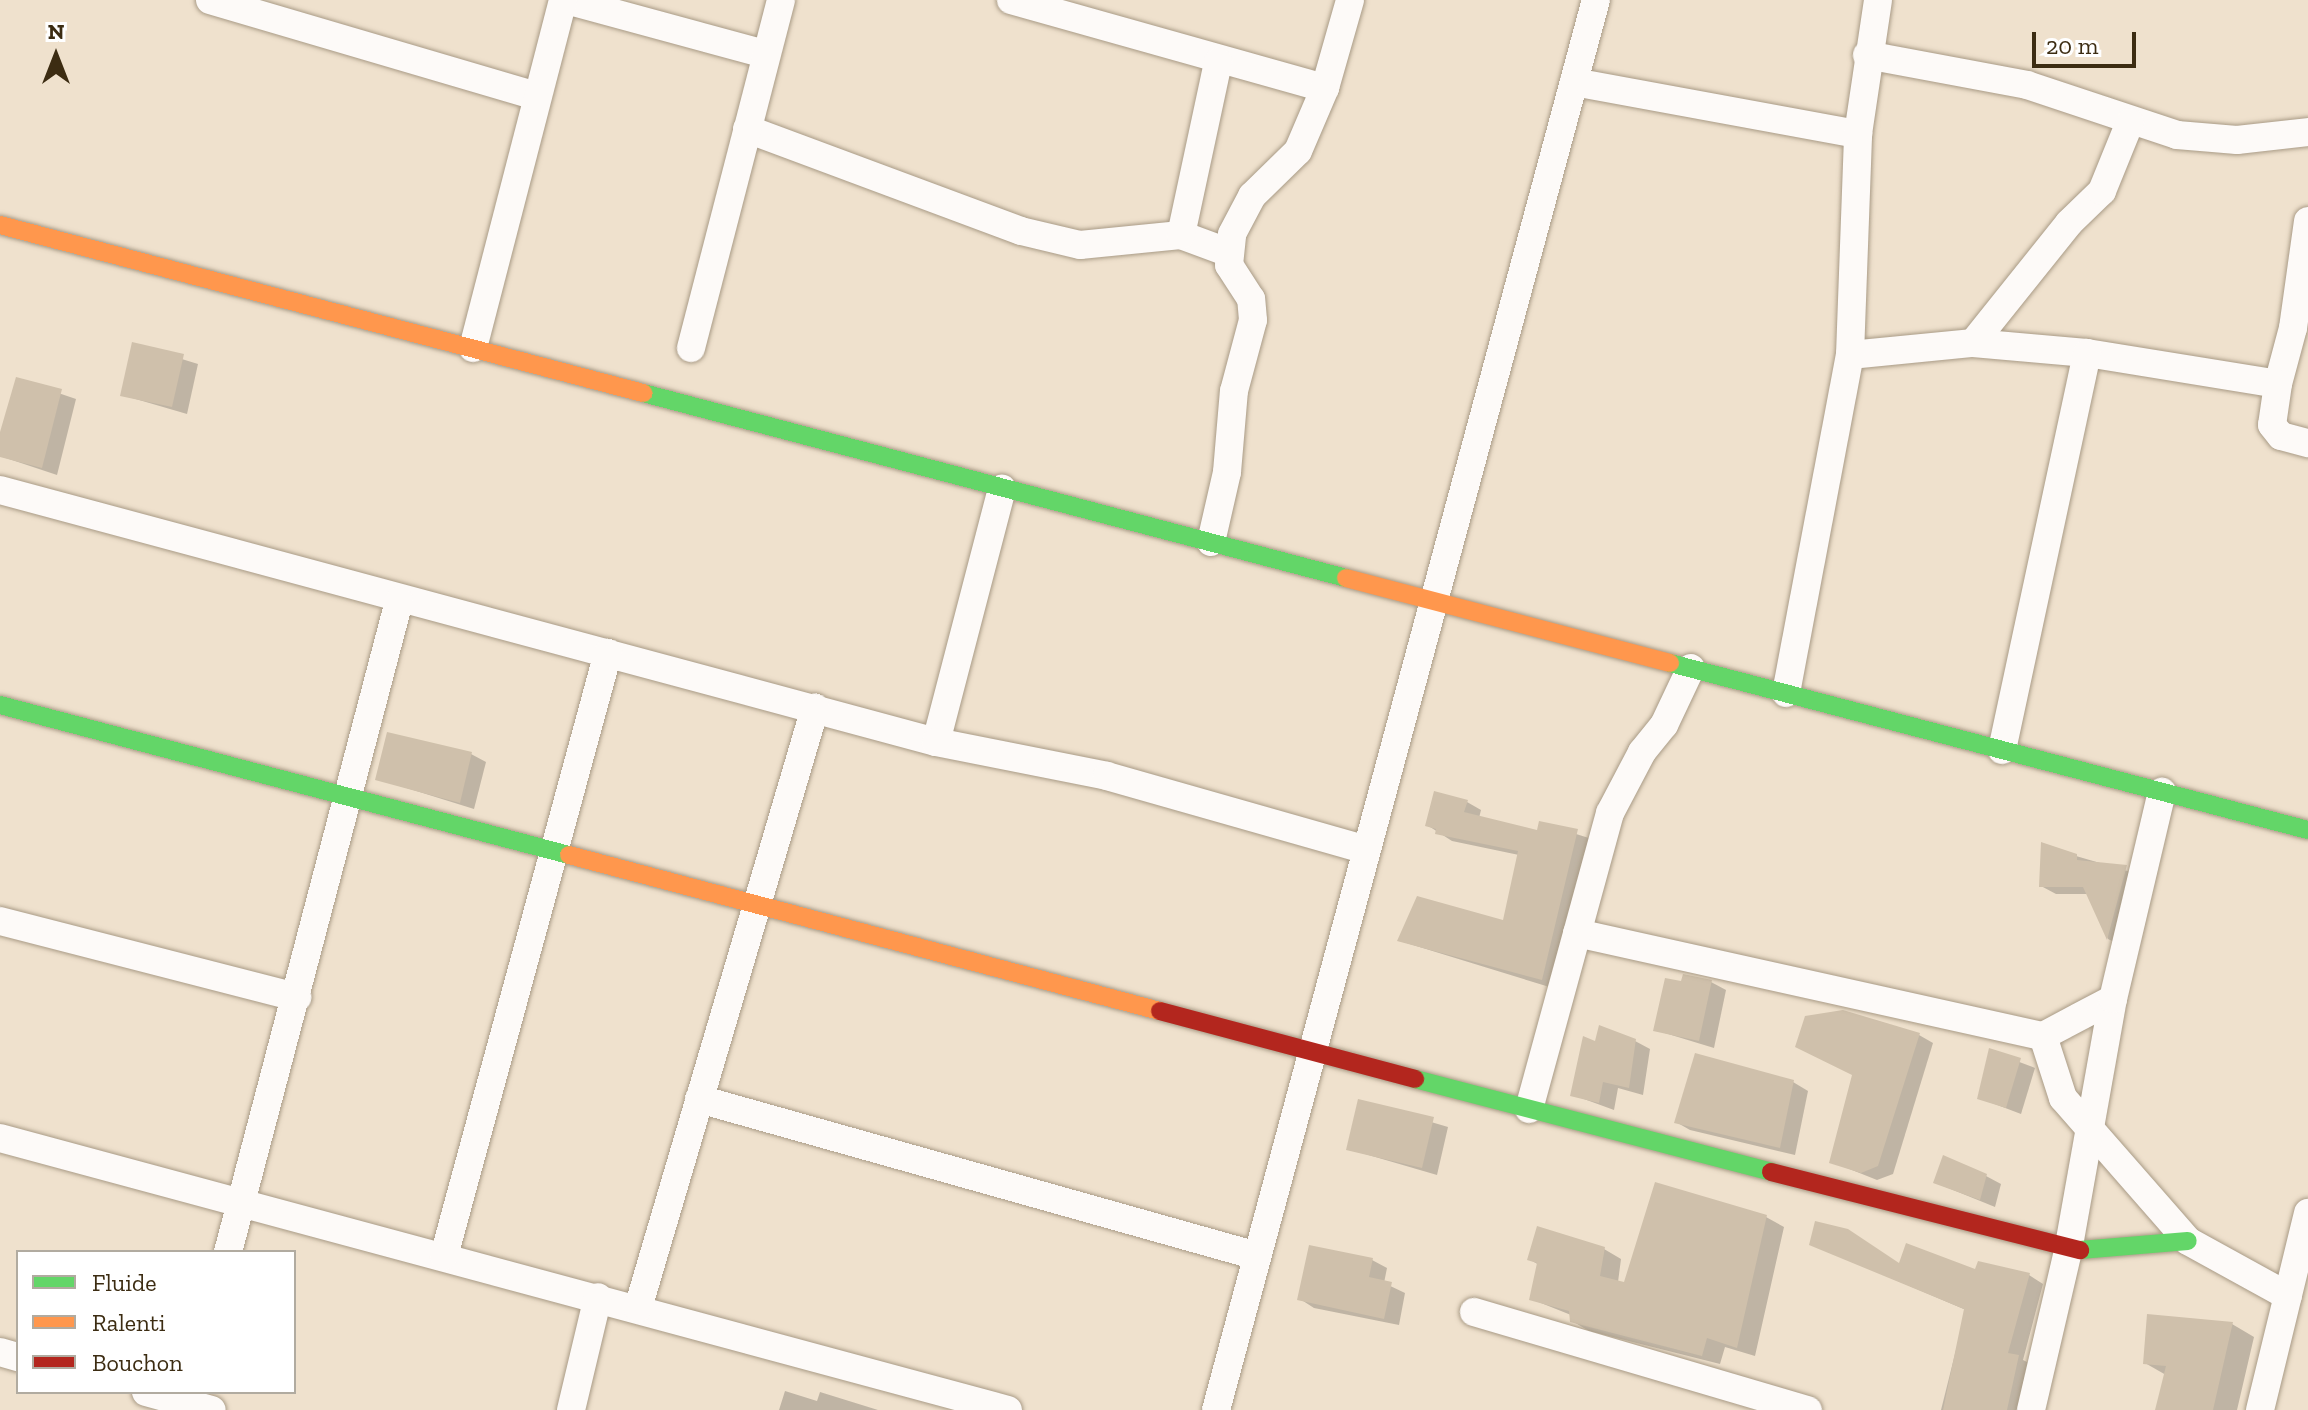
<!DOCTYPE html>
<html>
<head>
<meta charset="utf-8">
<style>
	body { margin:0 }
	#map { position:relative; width:2308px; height:1410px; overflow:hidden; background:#efe1cd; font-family:"Zilla Slab",serif }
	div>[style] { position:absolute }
	.shadow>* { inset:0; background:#0003 }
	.building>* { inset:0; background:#cfc0ab }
	.roads { filter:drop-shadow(0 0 2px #a99b86) drop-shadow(0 0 2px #a99b86) }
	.street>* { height:28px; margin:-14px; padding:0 14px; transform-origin:14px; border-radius:14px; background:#fdfaf8 }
	.fast>* { height:18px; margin:-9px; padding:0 9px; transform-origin:9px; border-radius:9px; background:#63d668 }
	.slow>* { height:18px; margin:-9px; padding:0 9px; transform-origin:9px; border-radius:9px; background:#ff974d }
	.jam>* { height:18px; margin:-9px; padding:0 9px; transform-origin:9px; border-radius:9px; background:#b3261e }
	span { translate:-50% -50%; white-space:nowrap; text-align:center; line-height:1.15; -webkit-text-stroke:7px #fff; paint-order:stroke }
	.legend { position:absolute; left:16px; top:1250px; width:280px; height:144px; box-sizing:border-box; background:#fff; border:2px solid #b1aba0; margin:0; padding:10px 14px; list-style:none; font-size:24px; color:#3c2c12 }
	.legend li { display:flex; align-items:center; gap:16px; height:40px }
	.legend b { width:40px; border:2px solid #b1aba0 }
	.north { position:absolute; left:16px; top:16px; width:80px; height:80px; -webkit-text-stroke:6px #fff; paint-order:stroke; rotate:0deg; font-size:22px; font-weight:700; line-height:32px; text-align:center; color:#3c2c12 }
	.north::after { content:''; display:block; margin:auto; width:28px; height:36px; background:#3c2c12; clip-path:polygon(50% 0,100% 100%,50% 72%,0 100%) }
	.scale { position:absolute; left:2032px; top:32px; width:104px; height:36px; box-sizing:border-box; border:4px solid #3c2c12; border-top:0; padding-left:10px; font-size:24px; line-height:28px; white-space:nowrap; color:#3c2c12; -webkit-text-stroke:6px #fff; paint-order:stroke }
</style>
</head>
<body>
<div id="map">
	<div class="shadow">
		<div style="clip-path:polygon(133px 344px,198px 364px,187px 414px,122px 395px)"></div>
		<div style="clip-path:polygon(17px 379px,76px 399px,57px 475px,0 456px)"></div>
		<div style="clip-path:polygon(471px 754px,486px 762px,474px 809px,378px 779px)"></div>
		<div style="clip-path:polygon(1467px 802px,1481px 810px,1479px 818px,1539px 833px,1541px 823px,1592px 839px,1556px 989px,1400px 941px,1504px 923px,1519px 855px,1452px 841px,1427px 825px)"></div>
		<div style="clip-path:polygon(2076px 856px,2141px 875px,2122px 946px,2108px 939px,2088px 894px,2056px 894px,2041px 886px)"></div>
		<div style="clip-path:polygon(1711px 982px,1726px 990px,1714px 1048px,1655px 1030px,1683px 984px)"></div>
		<div style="clip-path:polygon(1919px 1035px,1933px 1043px,1893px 1174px,1877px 1180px,1832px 1162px,1854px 1075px)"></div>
		<div style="clip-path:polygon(1635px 1041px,1650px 1049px,1643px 1095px,1618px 1088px,1614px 1110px,1573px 1095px,1596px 1044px)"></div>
		<div style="clip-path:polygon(1990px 1051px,2035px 1068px,2021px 1114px,1979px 1098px)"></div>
		<div style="clip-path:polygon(1793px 1082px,1808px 1091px,1795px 1155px,1690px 1130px,1676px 1122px)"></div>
		<div style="clip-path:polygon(1360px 1101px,1448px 1127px,1437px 1175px,1348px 1149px)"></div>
		<div style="clip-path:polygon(1986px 1176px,2001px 1184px,1995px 1207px,1936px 1183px)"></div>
		<div style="clip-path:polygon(1766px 1217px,1784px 1227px,1755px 1356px,1725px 1347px,1720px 1364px,1589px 1331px,1572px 1321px,1571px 1315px,1531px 1299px,1539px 1265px,1529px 1259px,1604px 1249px,1621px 1259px,1618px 1282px,1625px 1284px)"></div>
		<div style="clip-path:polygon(1811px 1244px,1901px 1265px,2029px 1275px,2043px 1284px,2023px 1360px,2033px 1365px,2023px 1410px,1941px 1410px,1966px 1310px)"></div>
		<div style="clip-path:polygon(1372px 1260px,1387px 1268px,1384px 1283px,1405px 1293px,1399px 1325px,1314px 1308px,1300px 1299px)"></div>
		<div style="clip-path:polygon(2232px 1324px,2254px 1337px,2237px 1410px,2157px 1410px,2166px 1375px,2145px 1363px)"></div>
		<div style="clip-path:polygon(785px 1391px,817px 1401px,820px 1392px,878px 1410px,779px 1410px)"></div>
	</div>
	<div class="building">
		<div style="clip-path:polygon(132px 342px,184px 354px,172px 407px,120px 396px)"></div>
		<div style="clip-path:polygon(16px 377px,62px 389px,42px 468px,0 457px,0 432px)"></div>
		<div style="clip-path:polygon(387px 732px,472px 752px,460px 803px,375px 780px)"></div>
		<div style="clip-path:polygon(1434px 791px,1468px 800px,1464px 812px,1537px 830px,1539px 821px,1578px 829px,1542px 980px,1397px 941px,1417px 896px,1503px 920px,1518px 851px,1435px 834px,1436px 829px,1425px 826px)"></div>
		<div style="clip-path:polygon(2041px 842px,2077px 854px,2077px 860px,2127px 865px,2107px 940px,2083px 887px,2039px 887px)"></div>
		<div style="clip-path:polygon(1683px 974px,1712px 980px,1699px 1041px,1653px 1031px,1665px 978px,1681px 981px)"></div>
		<div style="clip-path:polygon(1843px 1010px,1920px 1033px,1878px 1166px,1861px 1173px,1829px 1163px,1852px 1075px,1795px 1047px,1805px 1016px)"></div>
		<div style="clip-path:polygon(1599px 1025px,1636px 1039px,1629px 1088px,1603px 1082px,1599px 1103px,1570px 1096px,1583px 1036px,1595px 1041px)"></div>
		<div style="clip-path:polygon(1989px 1048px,2021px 1058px,2006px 1108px,1977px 1099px)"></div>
		<div style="clip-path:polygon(1695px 1053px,1794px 1080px,1780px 1148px,1674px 1123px)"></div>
		<div style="clip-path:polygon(1358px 1099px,1434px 1117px,1422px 1168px,1346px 1150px)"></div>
		<div style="clip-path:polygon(1943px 1155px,1987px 1174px,1980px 1200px,1933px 1183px)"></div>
		<div style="clip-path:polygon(1655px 1182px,1767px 1215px,1737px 1348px,1707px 1338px,1702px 1356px,1570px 1322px,1569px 1311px,1529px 1300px,1537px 1263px,1527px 1260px,1537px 1226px,1605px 1247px,1600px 1276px,1624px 1282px)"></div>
		<div style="clip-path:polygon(1815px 1221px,1848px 1229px,1899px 1263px,1906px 1243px,1975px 1269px,1978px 1261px,2030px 1273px,2008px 1353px,2019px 1355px,2007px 1410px,1943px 1410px,1964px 1309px,1809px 1245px)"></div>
		<div style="clip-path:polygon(1309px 1245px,1373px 1258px,1369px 1277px,1392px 1282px,1384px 1319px,1297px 1300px)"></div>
		<div style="clip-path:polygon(2147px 1314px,2233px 1322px,2213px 1410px,2155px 1410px,2166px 1366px,2143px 1364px)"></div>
	</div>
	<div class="roads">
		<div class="street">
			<div style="left:210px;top:0;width:341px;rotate:16.4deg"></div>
			<div style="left:566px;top:0;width:206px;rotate:15.2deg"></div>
			<div style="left:1011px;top:0;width:326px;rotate:15.7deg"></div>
			<div style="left:1867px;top:55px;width:163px;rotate:10.6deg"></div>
			<div style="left:2027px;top:85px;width:158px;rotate:18.4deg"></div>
			<div style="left:2177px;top:135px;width:60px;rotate:4.8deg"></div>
			<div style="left:2237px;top:140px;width:71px;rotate:-6.4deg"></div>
			<div style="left:1574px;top:82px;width:289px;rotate:10.4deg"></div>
			<div style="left:747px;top:129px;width:292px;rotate:20.4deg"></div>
			<div style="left:1021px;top:231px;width:61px;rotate:13.3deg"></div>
			<div style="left:1080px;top:245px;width:101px;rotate:-5.7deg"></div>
			<div style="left:1181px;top:235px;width:49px;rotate:20.3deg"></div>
			<div style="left:1181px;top:235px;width:177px;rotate:-77.9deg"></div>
			<div style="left:1973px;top:343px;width:154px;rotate:-51.3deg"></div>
			<div style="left:2069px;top:223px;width:46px;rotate:-44.1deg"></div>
			<div style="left:2102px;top:191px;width:74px;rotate:-67.9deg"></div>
			<div style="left:473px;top:348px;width:359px;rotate:-75.5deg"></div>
			<div style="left:691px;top:348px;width:359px;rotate:-75.5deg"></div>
			<div style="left:1850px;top:355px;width:124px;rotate:-5.6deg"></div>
			<div style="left:1973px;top:343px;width:114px;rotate:5deg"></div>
			<div style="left:2087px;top:353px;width:193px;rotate:9.2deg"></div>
			<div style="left:2278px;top:384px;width:58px;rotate:-75deg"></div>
			<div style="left:2293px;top:328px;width:108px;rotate:-82deg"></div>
			<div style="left:2278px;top:384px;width:41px;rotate:98.3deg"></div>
			<div style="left:2272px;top:425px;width:14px;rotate:51deg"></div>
			<div style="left:2281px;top:436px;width:28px;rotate:15deg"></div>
			<div style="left:0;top:490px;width:969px;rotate:15.07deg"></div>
			<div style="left:936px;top:742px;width:262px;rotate:-75.4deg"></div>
			<div style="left:1211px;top:542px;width:72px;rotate:-77.1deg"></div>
			<div style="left:1227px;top:472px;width:81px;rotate:-85.1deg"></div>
			<div style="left:1234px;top:391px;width:73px;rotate:-75deg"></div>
			<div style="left:1253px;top:320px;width:21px;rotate:-95deg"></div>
			<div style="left:1251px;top:299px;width:40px;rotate:-122.9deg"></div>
			<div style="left:1229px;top:265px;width:31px;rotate:-84deg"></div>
			<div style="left:1232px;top:234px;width:43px;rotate:-62.2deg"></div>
			<div style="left:1252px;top:196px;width:64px;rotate:-44.4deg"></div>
			<div style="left:1298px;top:151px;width:69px;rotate:-66.8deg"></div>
			<div style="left:1325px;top:88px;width:91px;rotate:-74.1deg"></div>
			<div style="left:1786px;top:693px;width:344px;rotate:-79.3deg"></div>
			<div style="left:1850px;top:355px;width:221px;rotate:-87.9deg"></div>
			<div style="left:1858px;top:134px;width:135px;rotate:-81.5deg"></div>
			<div style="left:936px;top:742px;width:174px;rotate:11.2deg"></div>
			<div style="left:1107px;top:776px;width:269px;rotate:15.9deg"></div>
			<div style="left:2002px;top:750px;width:406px;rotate:-77.9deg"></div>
			<div style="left:0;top:921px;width:307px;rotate:14.4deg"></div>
			<div style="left:1577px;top:933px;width:477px;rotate:12.5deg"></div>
			<div style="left:2043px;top:1036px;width:79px;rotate:-27.9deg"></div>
			<div style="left:2043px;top:1036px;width:65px;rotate:72.1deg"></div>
			<div style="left:2063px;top:1098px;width:190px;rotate:48.8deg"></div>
			<div style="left:2188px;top:1241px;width:114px;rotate:28.8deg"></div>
			<div style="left:699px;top:1099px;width:580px;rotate:15.71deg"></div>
			<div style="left:1529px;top:1109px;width:307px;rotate:-74.7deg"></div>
			<div style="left:1610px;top:813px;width:69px;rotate:-62.3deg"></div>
			<div style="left:1642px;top:752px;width:35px;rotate:-51deg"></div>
			<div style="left:1664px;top:725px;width:63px;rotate:-64.7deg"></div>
			<div style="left:0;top:1138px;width:1044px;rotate:15.1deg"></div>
			<div style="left:228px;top:1252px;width:673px;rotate:-75.28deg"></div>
			<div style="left:444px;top:1256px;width:625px;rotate:-74.79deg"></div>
			<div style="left:638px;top:1308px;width:626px;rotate:-73.56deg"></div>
			<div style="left:1474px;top:1312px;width:348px;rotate:16.4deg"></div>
			<div style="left:0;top:1352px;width:19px;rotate:16deg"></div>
			<div style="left:146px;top:1392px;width:68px;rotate:15.3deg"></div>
			<div style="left:571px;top:1410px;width:116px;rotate:-76.6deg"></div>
			<div style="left:1216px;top:1410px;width:1460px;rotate:-74.92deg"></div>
			<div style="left:2031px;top:1410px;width:163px;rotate:-76.9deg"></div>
			<div style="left:2068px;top:1251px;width:256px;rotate:-79.9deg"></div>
			<div style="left:2113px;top:999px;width:213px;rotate:-76.7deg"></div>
			<div style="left:2260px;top:1410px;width:203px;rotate:-76.3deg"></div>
		</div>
		<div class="fast">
			<div style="left:643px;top:393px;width:727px;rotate:14.74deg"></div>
			<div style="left:1670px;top:663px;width:659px;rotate:14.67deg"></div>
			<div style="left:0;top:705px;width:588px;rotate:14.77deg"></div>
			<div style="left:1415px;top:1079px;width:368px;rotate:14.6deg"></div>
			<div style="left:2080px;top:1250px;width:108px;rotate:-4.8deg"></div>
		</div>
		<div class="slow">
			<div style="left:0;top:225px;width:665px;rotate:14.64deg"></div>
			<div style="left:1346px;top:578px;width:335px;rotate:14.7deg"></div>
			<div style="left:569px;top:855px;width:611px;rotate:14.79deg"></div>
		</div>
		<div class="jam">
			<div style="left:1160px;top:1011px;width:264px;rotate:14.9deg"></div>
			<div style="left:1771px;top:1172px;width:319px;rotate:14.2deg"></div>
		</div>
	</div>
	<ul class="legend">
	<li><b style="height:10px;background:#63d668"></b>Fluide</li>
	<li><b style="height:10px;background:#ff974d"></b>Ralenti</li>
	<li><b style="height:10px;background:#b3261e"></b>Bouchon</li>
	</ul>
	<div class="north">N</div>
	<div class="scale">20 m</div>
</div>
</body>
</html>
